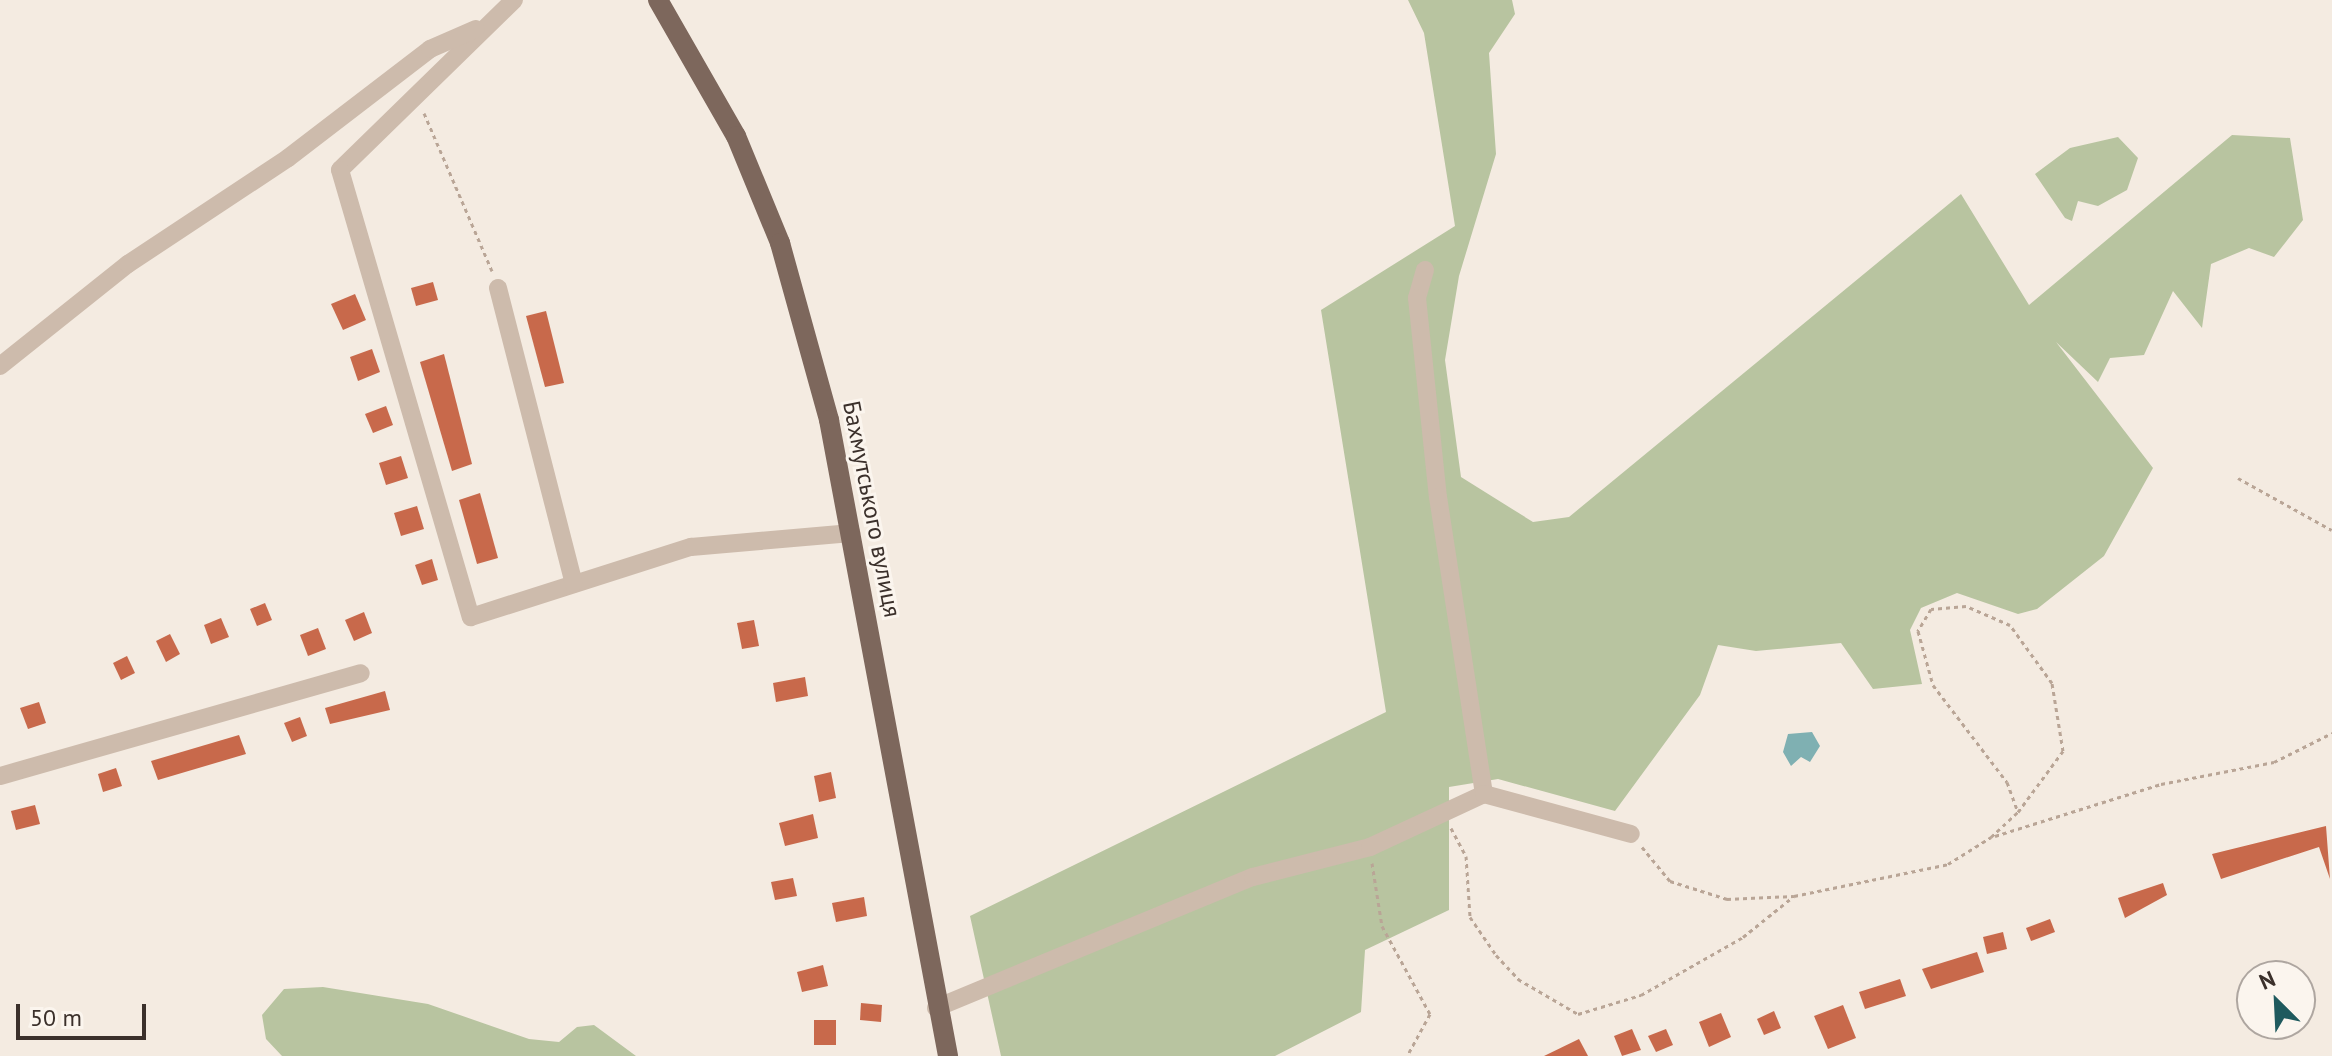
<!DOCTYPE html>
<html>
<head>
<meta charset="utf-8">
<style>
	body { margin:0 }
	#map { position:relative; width:2332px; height:1056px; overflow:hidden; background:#f4ebe1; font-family:"PT Sans",sans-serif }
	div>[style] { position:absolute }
	.green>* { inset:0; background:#b8c4a0 }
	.water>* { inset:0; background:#7fb0b2 }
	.building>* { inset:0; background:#c8694b }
	.path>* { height:3px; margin-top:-1.5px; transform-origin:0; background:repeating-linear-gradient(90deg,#b9a596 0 4px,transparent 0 8px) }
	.minor>* { height:18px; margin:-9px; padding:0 9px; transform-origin:9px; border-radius:9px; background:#cdbbac }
	.major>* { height:20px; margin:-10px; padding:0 10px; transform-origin:10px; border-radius:10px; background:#7d675c }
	span { translate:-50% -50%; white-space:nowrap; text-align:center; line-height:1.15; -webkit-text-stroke:6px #fbf5ee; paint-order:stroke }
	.street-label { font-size:24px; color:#3b302b }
	.north { position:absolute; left:2236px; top:960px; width:80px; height:80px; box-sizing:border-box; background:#fbf5ee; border:2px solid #aea6a0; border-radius:50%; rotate:336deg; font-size:22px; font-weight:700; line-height:32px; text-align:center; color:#3b302b }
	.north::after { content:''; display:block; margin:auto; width:28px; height:36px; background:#1f5a5e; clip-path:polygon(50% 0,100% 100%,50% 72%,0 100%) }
	.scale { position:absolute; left:16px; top:1004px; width:130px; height:36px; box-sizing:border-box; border:4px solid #3b302b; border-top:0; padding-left:10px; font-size:24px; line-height:28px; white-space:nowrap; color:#3b302b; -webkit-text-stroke:6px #fbf5ee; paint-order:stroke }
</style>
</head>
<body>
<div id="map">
	<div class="green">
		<div style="clip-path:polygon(1408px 0,1512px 0,1515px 14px,1489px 53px,1496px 154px,1459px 276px,1445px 360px,1461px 477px,1533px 522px,1569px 517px,1961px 194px,2029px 305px,2232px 135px,2290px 138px,2303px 220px,2274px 257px,2249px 248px,2211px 264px,2202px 328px,2173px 291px,2144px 355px,2110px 358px,2098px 382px,2056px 342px,2153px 468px,2104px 556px,2037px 609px,2018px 614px,1957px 593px,1921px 608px,1910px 630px,1922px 684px,1873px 689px,1841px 643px,1756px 651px,1718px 645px,1700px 695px,1615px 811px,1498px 779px,1449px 787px,1449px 910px,1365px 950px,1361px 1012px,1275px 1056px,1001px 1056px,970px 916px,1386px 712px,1321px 310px,1455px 226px,1424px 33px)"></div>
		<div style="clip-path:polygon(2118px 137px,2138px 158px,2127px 190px,2098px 206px,2078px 201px,2072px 221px,2065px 218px,2035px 174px,2070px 148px)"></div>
		<div style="clip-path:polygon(323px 987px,428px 1004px,529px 1039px,559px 1042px,577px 1027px,594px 1025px,636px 1056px,282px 1056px,266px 1039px,262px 1015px,284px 989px)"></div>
	</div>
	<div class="water">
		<div style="clip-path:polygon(1812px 732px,1820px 746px,1810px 762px,1801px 757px,1791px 766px,1783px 752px,1788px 734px)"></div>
	</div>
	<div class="building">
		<div style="clip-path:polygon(433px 282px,438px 300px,416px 306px,411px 288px)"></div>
		<div style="clip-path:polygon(355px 294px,366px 320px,343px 330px,331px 304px)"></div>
		<div style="clip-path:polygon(546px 311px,564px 383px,545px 387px,526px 316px)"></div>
		<div style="clip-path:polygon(372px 349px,380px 372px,358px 381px,350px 357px)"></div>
		<div style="clip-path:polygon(444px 354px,472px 464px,452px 471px,420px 362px)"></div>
		<div style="clip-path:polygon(386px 406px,393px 425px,373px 433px,365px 414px)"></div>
		<div style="clip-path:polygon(401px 456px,408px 478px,386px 485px,379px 463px)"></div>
		<div style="clip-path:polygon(480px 493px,498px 558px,477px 564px,459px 500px)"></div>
		<div style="clip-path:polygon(417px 506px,424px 529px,401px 536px,394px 513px)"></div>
		<div style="clip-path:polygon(432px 559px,438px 580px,422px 585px,415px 565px)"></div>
		<div style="clip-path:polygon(265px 603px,272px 620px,257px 626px,250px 609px)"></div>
		<div style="clip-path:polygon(364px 612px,372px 633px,354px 641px,345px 620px)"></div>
		<div style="clip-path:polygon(221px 618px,229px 637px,211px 644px,204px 625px)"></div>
		<div style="clip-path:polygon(754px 620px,759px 646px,742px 649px,737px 623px)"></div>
		<div style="clip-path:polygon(318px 628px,326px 649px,308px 656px,300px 635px)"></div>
		<div style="clip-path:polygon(170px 634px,180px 654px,166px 662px,156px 641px)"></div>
		<div style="clip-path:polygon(127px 656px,135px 673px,121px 680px,113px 663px)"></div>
		<div style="clip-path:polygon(805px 677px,808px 696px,776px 702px,773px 683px)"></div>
		<div style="clip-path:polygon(385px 691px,390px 710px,330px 724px,325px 708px)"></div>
		<div style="clip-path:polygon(39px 702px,46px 723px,28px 729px,20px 708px)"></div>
		<div style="clip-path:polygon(300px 717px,307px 736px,292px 742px,284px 723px)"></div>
		<div style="clip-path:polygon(239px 735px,246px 754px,158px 780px,151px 761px)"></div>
		<div style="clip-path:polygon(116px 768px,122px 786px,103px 792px,98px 774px)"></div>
		<div style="clip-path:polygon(831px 772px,836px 798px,819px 802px,814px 776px)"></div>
		<div style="clip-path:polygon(35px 805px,40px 824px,16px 830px,11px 811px)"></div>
		<div style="clip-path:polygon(813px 814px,818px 838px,785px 846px,779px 823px)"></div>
		<div style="clip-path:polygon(2326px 826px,2330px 879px,2319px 847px,2221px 879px,2212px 854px)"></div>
		<div style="clip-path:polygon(793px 878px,797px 896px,775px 900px,771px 882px)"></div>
		<div style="clip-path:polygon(2163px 883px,2167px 895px,2125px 918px,2118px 898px)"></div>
		<div style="clip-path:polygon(864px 897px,867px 916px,836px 922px,832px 903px)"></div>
		<div style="clip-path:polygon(2050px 919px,2055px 932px,2031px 941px,2026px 928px)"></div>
		<div style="clip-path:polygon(2003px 932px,2007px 949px,1987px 954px,1983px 937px)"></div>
		<div style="clip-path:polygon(1977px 952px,1984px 972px,1931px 989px,1922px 969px)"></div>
		<div style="clip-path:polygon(823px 965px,828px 986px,802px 992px,797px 972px)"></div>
		<div style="clip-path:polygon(1900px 979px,1906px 996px,1865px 1009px,1859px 992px)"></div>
		<div style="clip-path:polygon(861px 1003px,882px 1005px,881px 1022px,860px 1020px)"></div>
		<div style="clip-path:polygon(1843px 1005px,1856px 1038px,1828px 1049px,1814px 1016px)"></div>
		<div style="clip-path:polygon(1774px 1011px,1781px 1028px,1764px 1035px,1757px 1019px)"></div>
		<div style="clip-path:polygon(1721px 1013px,1731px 1037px,1709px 1047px,1699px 1022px)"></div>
		<div style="clip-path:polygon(814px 1020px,836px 1020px,836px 1045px,814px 1045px)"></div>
		<div style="clip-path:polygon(1632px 1029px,1641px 1050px,1622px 1056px,1614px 1036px)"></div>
		<div style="clip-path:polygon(1666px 1029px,1673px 1045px,1656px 1052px,1648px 1036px)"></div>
		<div style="clip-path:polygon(1579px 1039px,1588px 1056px,1544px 1056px)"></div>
	</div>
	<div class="path">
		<div style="left:424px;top:113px;width:172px;rotate:66.7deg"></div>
		<div style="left:2238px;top:478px;width:107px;rotate:29deg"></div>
		<div style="left:1451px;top:828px;width:32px;rotate:62deg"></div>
		<div style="left:1466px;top:856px;width:61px;rotate:86.2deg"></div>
		<div style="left:1470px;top:917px;width:46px;rotate:55.6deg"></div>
		<div style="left:1496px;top:955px;width:33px;rotate:47deg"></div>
		<div style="left:1518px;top:979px;width:69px;rotate:30.3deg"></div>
		<div style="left:1578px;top:1014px;width:66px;rotate:-16.8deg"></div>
		<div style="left:1641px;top:995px;width:117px;rotate:-29.6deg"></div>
		<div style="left:1743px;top:937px;width:65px;rotate:-38.8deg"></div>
		<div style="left:1995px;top:836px;width:174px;rotate:-17.4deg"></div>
		<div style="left:2161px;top:784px;width:115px;rotate:-11deg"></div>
		<div style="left:2274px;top:762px;width:65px;rotate:-26.6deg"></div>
		<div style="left:1642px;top:847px;width:44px;rotate:50.5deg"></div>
		<div style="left:1670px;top:881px;width:60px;rotate:17.5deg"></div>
		<div style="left:1727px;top:899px;width:67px;rotate:-2.6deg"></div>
		<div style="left:1794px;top:896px;width:157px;rotate:-11.7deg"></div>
		<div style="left:1948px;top:864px;width:51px;rotate:-32.1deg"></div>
		<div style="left:1991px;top:837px;width:37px;rotate:-43deg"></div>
		<div style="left:2018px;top:812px;width:76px;rotate:-53.6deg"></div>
		<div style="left:2063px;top:751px;width:69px;rotate:-99.2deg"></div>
		<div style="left:2052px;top:683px;width:72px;rotate:-125.9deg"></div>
		<div style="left:2010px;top:625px;width:48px;rotate:-156.6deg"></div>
		<div style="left:1966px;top:606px;width:35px;rotate:175deg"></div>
		<div style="left:1931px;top:609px;width:26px;rotate:121deg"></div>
		<div style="left:1918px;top:631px;width:56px;rotate:74.5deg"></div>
		<div style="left:1933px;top:685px;width:122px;rotate:52.7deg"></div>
		<div style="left:2007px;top:782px;width:32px;rotate:70deg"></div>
		<div style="left:1372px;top:863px;width:64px;rotate:81deg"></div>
		<div style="left:1382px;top:926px;width:100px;rotate:61.4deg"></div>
		<div style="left:1430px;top:1014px;width:48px;rotate:118.7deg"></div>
	</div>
	<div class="minor">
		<div style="left:514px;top:0;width:243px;rotate:135.7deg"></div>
		<div style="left:340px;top:170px;width:466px;rotate:73.7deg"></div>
		<div style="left:471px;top:617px;width:231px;rotate:-17.7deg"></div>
		<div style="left:691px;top:547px;width:161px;rotate:-5deg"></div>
		<div style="left:1425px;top:270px;width:29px;rotate:106deg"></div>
		<div style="left:1417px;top:298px;width:200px;rotate:84deg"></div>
		<div style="left:1438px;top:497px;width:301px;rotate:81.2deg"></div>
		<div style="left:498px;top:288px;width:305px;rotate:75.6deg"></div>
		<div style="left:0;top:366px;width:164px;rotate:-38.6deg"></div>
		<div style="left:128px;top:264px;width:192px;rotate:-33.5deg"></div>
		<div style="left:288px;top:158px;width:179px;rotate:-37.5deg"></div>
		<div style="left:430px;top:49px;width:50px;rotate:-23.5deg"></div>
		<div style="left:0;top:776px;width:375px;rotate:-15.9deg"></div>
		<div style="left:936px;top:1008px;width:343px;rotate:-22.5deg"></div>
		<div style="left:1253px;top:877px;width:121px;rotate:-14.4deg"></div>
		<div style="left:1370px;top:847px;width:126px;rotate:-24.9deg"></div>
		<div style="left:1484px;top:794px;width:152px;rotate:15.2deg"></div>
	</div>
	<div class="major">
		<div style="left:658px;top:0;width:157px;rotate:60.2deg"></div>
		<div style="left:736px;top:136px;width:116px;rotate:67.6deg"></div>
		<div style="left:780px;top:243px;width:184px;rotate:74.5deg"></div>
		<div style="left:829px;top:420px;width:647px;rotate:79.4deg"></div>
	</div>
	<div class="street-label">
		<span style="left:872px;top:509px;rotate:79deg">Бахмутського вулиця</span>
	</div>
	<div class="north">N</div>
	<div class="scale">50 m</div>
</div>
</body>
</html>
